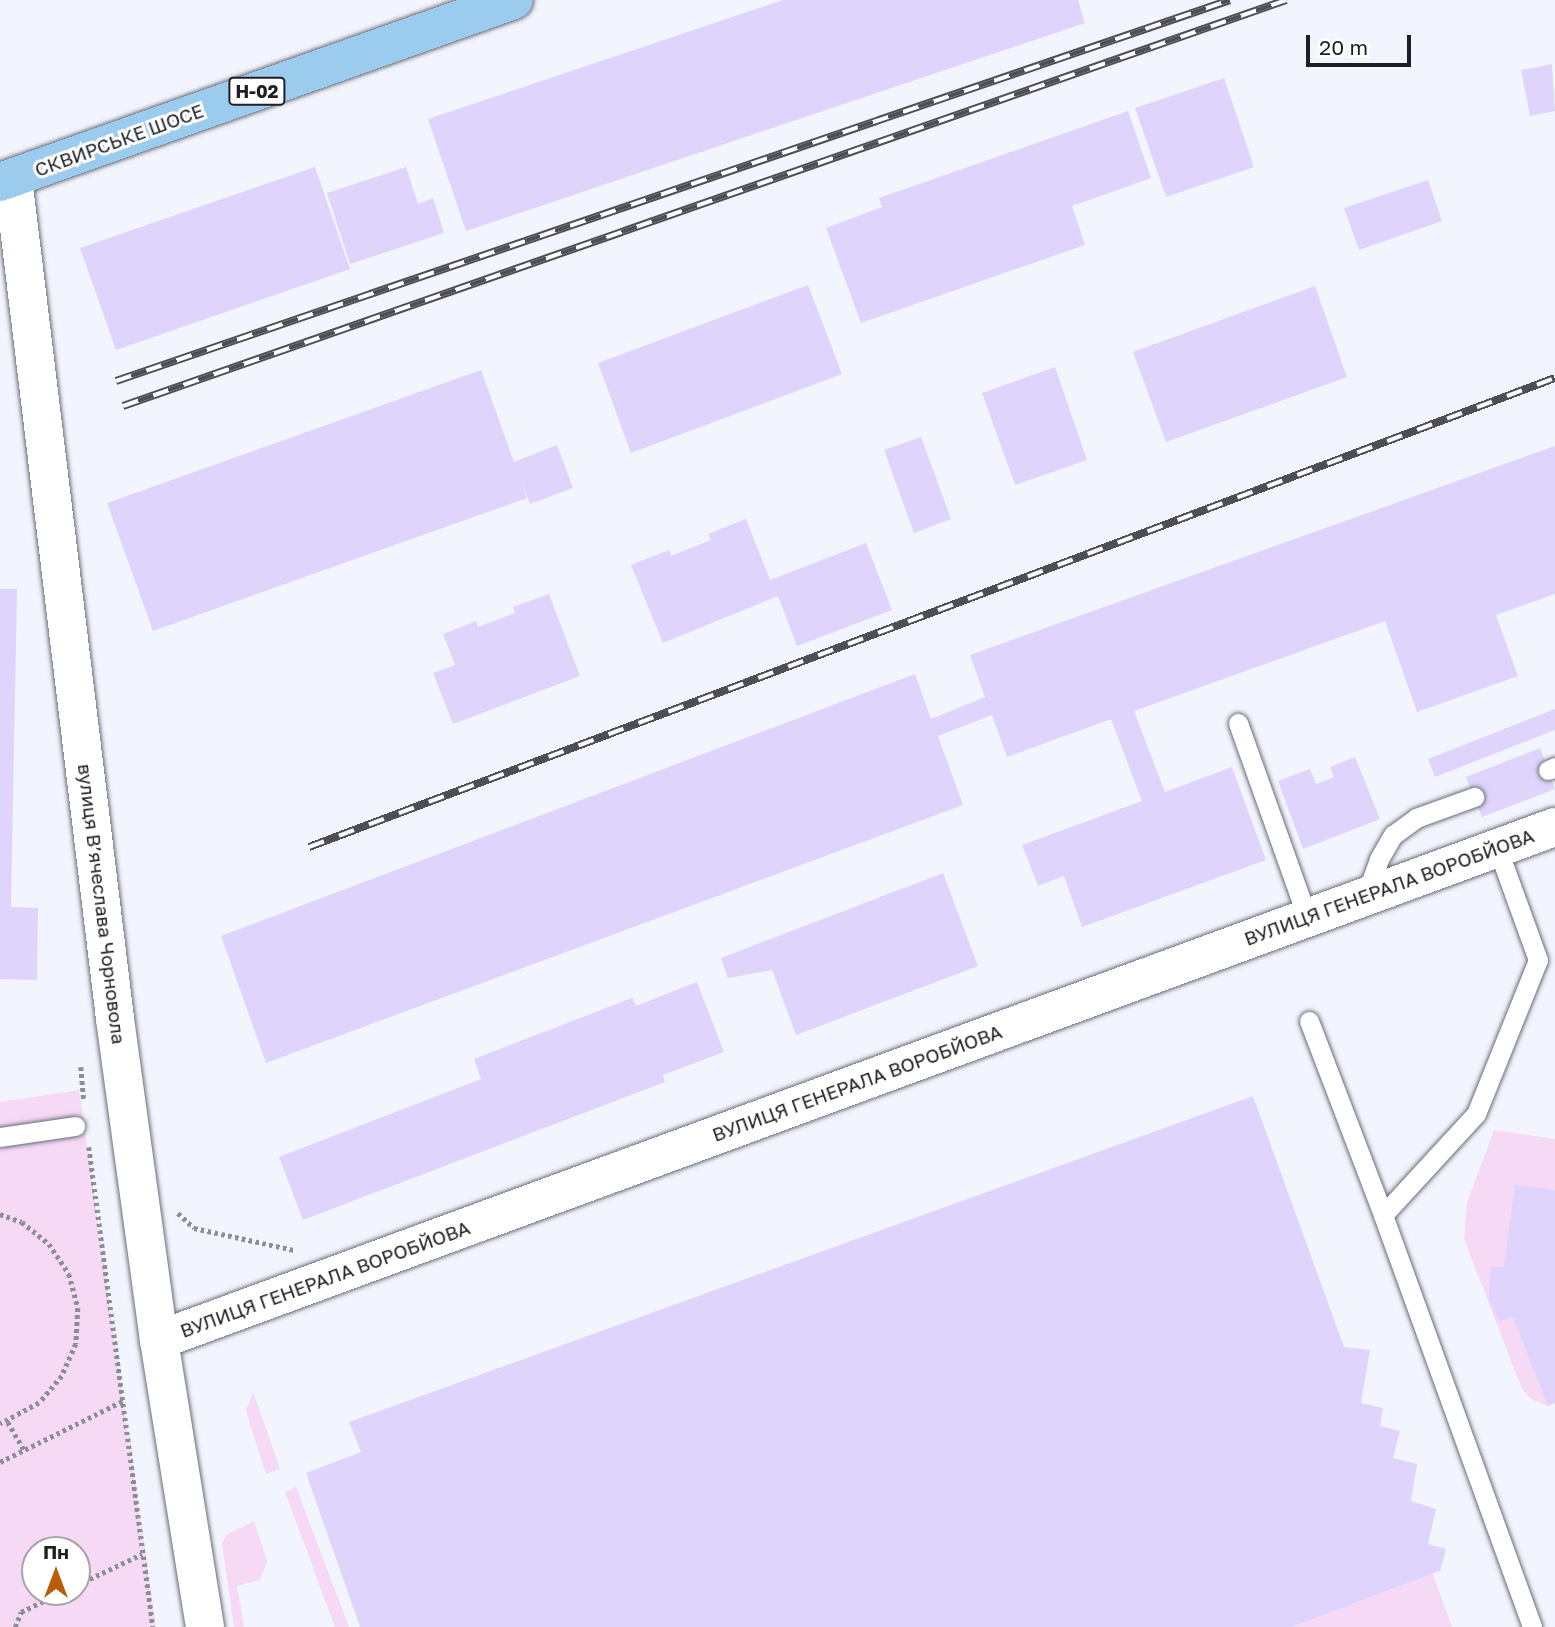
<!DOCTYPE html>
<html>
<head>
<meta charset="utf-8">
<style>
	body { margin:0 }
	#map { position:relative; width:1555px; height:1627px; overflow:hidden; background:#f2f5fd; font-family:"Golos Text",sans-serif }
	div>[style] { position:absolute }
	.green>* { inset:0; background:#f6d9f5 }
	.building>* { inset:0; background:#dfd4fc }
	.path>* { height:4.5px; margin-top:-2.25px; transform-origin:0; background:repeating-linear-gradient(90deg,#8b8e94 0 3.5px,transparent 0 7px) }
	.roads { filter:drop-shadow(0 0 2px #696d79) drop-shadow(0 0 2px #696d79) }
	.lane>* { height:19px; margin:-9.5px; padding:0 9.5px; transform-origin:9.5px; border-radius:9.5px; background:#fff }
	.secondary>* { height:38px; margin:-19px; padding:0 19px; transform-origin:19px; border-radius:19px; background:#fff }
	.primary>* { height:38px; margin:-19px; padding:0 19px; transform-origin:19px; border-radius:19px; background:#9bccee }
	.rail>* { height:8px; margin-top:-4px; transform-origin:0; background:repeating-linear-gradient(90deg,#fff 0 16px,#4d4f54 0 32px); box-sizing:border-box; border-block:2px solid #4d4f54 }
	span { translate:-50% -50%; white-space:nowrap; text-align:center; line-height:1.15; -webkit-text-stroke:6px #fff; paint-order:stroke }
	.shield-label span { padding:2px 5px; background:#fff; border:2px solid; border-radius:5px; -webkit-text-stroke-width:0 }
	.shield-label { font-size:18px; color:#1d1f23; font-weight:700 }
	.street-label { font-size:19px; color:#1d1f23 }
	.north { position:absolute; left:21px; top:1536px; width:70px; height:70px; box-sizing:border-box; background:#fff; border:2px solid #a5a5a7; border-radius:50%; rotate:0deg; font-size:19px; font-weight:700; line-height:28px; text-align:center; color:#1d1f23 }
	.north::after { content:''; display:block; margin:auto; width:24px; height:32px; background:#ba5d0b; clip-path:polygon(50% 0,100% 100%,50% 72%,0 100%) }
	.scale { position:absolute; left:1306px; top:35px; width:105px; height:32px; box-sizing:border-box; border:4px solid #1d1f23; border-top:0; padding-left:9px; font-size:21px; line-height:24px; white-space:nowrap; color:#1d1f23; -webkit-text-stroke:5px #fff; paint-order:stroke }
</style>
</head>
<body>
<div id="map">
	<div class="green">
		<div style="clip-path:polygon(evenodd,79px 1090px,156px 1627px,0 1627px,0 1102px,79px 1090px,35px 1550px,77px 1550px,77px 1592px,35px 1592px,35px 1550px)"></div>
		<div style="clip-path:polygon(1494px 1130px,1555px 1139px,1555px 1403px,1548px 1406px,1531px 1399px,1522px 1389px,1464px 1239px,1467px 1203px)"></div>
		<div style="clip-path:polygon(253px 1392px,280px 1469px,266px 1474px,246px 1411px)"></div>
		<div style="clip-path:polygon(296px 1487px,305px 1511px,349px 1627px,335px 1627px,285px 1492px)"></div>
		<div style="clip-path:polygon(254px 1521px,267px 1561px,260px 1580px,237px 1586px,244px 1627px,234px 1627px,222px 1544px,226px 1535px)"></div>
		<div style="clip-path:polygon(1433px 1574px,1452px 1627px,1292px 1627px)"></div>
	</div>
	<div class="building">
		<div style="clip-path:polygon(783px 0,1078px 0,1085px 23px,466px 231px,428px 119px)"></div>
		<div style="clip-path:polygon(1552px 64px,1555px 111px,1530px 116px,1521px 70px)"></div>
		<div style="clip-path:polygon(1224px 78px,1254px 167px,1166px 197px,1135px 108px)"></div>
		<div style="clip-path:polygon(1128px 111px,1151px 178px,1072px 206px,1085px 245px,861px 323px,826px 228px,882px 207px,879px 198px)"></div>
		<div style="clip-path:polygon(315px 167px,350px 269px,116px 350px,80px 248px)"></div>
		<div style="clip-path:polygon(406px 167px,418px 204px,433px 198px,444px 233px,350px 264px,327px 193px)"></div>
		<div style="clip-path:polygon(1428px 180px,1442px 221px,1359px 250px,1344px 208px)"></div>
		<div style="clip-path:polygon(808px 285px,842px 374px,631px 453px,598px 363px)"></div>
		<div style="clip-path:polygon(1315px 286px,1347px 377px,1166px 442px,1133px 352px)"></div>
		<div style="clip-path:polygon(1055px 367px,1087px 460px,1015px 485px,982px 393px)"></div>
		<div style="clip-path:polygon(481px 370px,514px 462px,557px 445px,573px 488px,530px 504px,520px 477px,527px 498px,153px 631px,107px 503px)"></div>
		<div style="clip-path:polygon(921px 437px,951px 519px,914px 533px,884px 450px)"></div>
		<div style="clip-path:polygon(1555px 446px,1555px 594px,1496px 615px,1518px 676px,1417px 712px,1385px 621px,1134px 711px,1165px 792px,1232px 767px,1266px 860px,1082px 927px,1064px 876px,1038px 886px,1022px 845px,1142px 801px,1111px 719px,1007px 757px,992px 715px,938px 736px,963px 805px,266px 1063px,221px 936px,915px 674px,931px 719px,985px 697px,970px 655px)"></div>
		<div style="clip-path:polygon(746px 519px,770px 580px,866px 543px,892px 610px,797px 646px,778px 596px,663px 643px,631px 565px,669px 550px,671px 556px,711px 540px,708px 534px)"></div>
		<div style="clip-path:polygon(0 589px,17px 589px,11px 907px,38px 908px,37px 980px,0 979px)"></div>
		<div style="clip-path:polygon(549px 594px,580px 676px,453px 724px,433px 673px,455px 665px,443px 634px,476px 621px,478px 627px,515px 613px,513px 607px)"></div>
		<div style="clip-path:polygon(1555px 709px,1555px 730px,1435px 777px,1428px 759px)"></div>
		<div style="clip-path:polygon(1540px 748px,1555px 789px,1482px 817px,1466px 777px)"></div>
		<div style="clip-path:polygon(1355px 757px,1380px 819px,1303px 849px,1278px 781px,1310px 769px,1316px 784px,1334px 777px,1330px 767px)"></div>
		<div style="clip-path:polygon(943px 873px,978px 966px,796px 1035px,772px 970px,728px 978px,721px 958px)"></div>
		<div style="clip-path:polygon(697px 982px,724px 1052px,663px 1075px,665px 1082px,303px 1220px,279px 1157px,481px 1079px,474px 1059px,632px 998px,636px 1006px)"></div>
		<div style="clip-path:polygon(1253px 1096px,1344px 1347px,1370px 1350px,1361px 1403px,1383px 1408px,1380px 1426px,1400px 1431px,1393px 1458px,1417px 1464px,1411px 1501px,1436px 1509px,1428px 1544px,1446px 1549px,1440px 1571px,1292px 1627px,360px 1627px,306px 1473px,361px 1452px,349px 1422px)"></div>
		<div style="clip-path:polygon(1515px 1185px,1555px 1190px,1555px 1403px,1548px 1406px,1513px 1317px,1499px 1321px,1489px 1299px,1491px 1266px,1504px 1267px)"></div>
	</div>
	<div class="path">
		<div style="left:81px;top:1067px;width:33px;rotate:85deg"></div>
		<div style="left:89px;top:1147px;width:484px;rotate:82.4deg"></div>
		<div style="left:178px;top:1213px;width:22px;rotate:43deg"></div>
		<div style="left:194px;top:1228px;width:102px;rotate:12.4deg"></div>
		<div style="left:0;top:1214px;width:23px;rotate:20deg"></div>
		<div style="left:22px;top:1222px;width:35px;rotate:39deg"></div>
		<div style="left:49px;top:1244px;width:36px;rotate:56deg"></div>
		<div style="left:69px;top:1274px;width:35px;rotate:75deg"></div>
		<div style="left:78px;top:1308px;width:36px;rotate:93deg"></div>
		<div style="left:76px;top:1344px;width:35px;rotate:114deg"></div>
		<div style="left:62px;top:1376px;width:35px;rotate:130deg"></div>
		<div style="left:39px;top:1403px;width:44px;rotate:151.7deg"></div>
		<div style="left:8px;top:1422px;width:32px;rotate:60deg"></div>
		<div style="left:0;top:1462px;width:137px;rotate:-26.4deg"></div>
		<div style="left:77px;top:1585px;width:72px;rotate:-25.5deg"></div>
		<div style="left:15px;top:1627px;width:16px;rotate:-68deg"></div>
		<div style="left:21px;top:1612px;width:46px;rotate:-26deg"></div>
	</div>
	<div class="roads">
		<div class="lane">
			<div style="left:1238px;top:723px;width:206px;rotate:70.4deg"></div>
			<div style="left:1548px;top:770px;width:8px;rotate:-23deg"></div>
			<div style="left:1366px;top:895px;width:38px;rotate:-70deg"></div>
			<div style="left:1379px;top:859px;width:28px;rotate:-60deg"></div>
			<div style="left:1393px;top:835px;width:29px;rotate:-36deg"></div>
			<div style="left:1416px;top:818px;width:62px;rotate:-19.9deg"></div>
			<div style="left:1309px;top:1021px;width:208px;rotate:69.1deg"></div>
			<div style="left:1383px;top:1215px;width:438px;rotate:70.1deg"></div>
			<div style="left:0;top:1137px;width:76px;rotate:-8.3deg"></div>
			<div style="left:1383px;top:1215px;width:137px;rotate:-47.4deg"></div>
			<div style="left:1476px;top:1114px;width:166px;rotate:-68.1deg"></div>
			<div style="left:1538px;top:960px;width:120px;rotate:-109.9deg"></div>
		</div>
		<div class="secondary">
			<div style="left:13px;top:178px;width:847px;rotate:83.08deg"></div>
			<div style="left:115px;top:1019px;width:324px;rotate:82.2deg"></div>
			<div style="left:159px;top:1340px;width:291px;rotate:80.9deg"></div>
			<div style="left:159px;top:1340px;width:1487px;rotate:-20.18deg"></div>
		</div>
		<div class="primary">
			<div style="left:0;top:182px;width:545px;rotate:-19.5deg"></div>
		</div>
	</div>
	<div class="rail">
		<div style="left:116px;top:381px;width:1177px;rotate:-18.88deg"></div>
		<div style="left:123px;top:406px;width:1232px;rotate:-19.24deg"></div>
		<div style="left:309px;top:847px;width:1331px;rotate:-20.63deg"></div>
	</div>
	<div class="shield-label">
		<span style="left:257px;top:91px">Н-02</span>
	</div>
	<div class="street-label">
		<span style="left:119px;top:140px;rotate:-20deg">СКВИРСЬКЕ ШОСЕ</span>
		<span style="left:1389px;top:887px;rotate:-20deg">ВУЛИЦЯ ГЕНЕРАЛА ВОРОБЙОВА</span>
		<span style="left:102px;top:904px;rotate:83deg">вулиця Вʼячеслава Чорновола</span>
		<span style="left:857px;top:1083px;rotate:-20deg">ВУЛИЦЯ ГЕНЕРАЛА ВОРОБЙОВА</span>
		<span style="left:325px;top:1279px;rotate:-20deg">ВУЛИЦЯ ГЕНЕРАЛА ВОРОБЙОВА</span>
	</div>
	<div class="north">Пн</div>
	<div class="scale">20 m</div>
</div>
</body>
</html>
